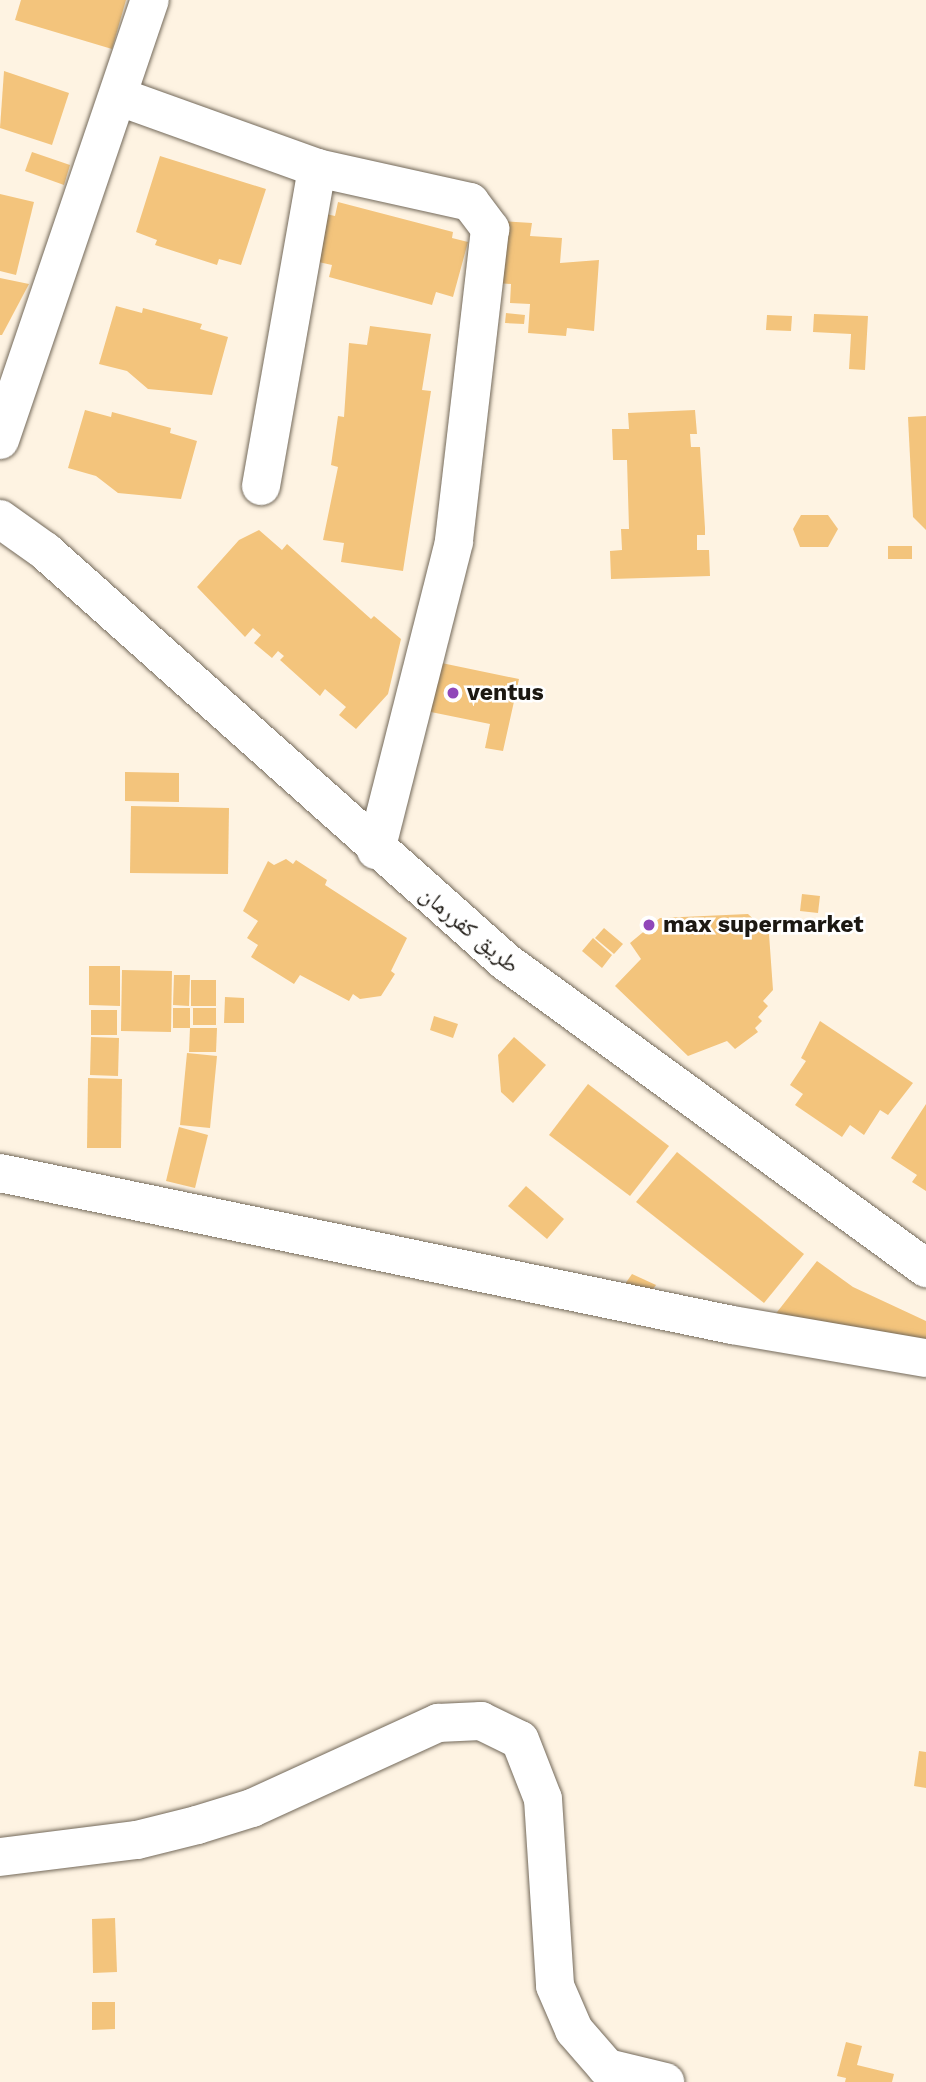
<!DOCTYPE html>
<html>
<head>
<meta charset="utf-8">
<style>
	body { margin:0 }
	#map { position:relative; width:926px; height:2082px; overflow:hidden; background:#fef3e2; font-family:"Work Sans","Noto Naskh Arabic",sans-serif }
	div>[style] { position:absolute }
	.building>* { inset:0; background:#f3c47c }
	.roads { filter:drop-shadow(0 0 2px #73695a) drop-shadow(0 0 2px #73695a) }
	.minor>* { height:38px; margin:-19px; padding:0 19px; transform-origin:19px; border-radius:19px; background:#fff }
	.major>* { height:38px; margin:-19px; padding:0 19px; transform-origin:19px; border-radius:19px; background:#fff }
	.dots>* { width:19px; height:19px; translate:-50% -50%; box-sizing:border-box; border:4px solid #fff; border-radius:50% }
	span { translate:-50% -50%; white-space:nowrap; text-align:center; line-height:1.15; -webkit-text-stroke:5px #fff; paint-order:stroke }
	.poi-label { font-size:23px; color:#1c1812; font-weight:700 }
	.left { translate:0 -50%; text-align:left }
	.street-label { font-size:23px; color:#1c1812 }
</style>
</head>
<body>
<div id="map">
	<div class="building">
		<div style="clip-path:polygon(21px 0,126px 0,112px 49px,15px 20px)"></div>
		<div style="clip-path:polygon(4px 71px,69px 93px,52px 145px,0 128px)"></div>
		<div style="clip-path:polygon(32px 152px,70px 165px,64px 185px,25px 171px)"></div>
		<div style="clip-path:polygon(160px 156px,266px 189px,241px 265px,219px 259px,217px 265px,155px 245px,157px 240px,136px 232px)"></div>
		<div style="clip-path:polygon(0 194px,34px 202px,16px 275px,0 271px)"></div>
		<div style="clip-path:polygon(338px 202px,453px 232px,452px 238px,468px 242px,453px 297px,436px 292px,432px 305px,329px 277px,332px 265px,314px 261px,326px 214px,335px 216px)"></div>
		<div style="clip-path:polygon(502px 221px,532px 223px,530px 236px,562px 238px,560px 263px,599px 260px,594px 331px,567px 328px,566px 336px,528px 333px,530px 304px,510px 303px,511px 284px,497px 283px)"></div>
		<div style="clip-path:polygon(0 278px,29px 284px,2px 335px,0 335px)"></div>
		<div style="clip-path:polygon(116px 306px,142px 313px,143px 308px,202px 324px,200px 329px,228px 337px,212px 395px,148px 389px,127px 371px,99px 364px)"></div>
		<div style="clip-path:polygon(506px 313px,525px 315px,524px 324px,505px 323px)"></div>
		<div style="clip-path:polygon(814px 314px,868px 316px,865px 370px,849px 369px,851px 334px,813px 332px)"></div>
		<div style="clip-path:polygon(767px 315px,792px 316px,791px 331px,766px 330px)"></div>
		<div style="clip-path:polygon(370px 326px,431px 334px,422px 390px,431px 391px,403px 571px,341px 562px,344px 543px,323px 540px,338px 467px,331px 465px,338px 416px,344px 417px,349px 343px,367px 345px)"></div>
		<div style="clip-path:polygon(85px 410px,111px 417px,112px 412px,171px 428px,170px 433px,197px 441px,181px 499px,118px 493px,96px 476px,68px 468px)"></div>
		<div style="clip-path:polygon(695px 410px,697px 434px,690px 434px,691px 447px,700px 447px,705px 528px,705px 535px,697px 535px,697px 550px,709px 550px,710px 576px,611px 579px,610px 551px,622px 550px,621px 529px,629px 529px,627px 460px,613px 460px,612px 429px,629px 429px,628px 413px)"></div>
		<div style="clip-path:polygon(926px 416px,926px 530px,913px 517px,908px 417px)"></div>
		<div style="clip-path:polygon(801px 515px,828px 515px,838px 529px,828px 547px,800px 547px,793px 529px)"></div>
		<div style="clip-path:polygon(259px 530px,282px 550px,287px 544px,371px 619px,374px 616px,401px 639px,388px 694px,356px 729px,339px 715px,346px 707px,325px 689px,320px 696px,280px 660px,284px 656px,278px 651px,272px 658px,254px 643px,261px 635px,253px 628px,245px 637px,197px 587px,239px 540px)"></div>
		<div style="clip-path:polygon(888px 546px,912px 546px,912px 559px,888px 559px)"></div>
		<div style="clip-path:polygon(432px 661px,519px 679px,503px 751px,485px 748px,490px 724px,421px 710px)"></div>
		<div style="clip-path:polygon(125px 772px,179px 773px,179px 802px,125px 801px)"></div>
		<div style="clip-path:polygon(131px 806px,229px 808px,228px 874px,130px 873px)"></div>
		<div style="clip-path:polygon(286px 859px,293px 864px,296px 860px,327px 880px,325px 885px,407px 938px,391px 971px,395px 974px,381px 996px,360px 999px,353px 994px,349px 1001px,300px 975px,294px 984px,251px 957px,258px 945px,247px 938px,258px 921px,243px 911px,268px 861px,274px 865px)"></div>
		<div style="clip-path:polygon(802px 894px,820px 896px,818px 913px,800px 911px)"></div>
		<div style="clip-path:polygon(748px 914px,769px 934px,773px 990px,763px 1001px,768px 1006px,758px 1017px,762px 1021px,755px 1028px,758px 1032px,735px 1049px,727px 1041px,688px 1056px,615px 986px,641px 959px,630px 943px,660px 918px)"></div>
		<div style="clip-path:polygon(604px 928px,623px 944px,614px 954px,595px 938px)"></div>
		<div style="clip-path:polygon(593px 938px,612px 955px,602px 968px,582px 951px)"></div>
		<div style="clip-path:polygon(89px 966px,120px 966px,120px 1006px,89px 1005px)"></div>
		<div style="clip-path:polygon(122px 970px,172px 971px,171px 1032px,121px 1031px)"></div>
		<div style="clip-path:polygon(174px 975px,190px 975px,189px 1006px,173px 1005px)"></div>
		<div style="clip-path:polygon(191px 980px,216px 980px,216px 1006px,191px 1006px)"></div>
		<div style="clip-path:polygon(225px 997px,244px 998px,244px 1023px,224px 1023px)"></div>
		<div style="clip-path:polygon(173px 1008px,190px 1008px,190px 1028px,173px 1028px)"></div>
		<div style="clip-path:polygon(193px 1008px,216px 1008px,216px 1025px,193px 1025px)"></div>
		<div style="clip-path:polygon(91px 1010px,117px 1010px,117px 1035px,91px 1035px)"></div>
		<div style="clip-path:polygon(434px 1016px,458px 1024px,453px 1038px,430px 1030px)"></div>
		<div style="clip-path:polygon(820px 1021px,913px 1083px,888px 1115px,880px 1110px,864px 1135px,850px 1125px,842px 1137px,795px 1105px,803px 1094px,790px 1085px,806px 1061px,801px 1058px)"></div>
		<div style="clip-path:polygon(190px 1028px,217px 1028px,216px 1052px,189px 1052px)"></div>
		<div style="clip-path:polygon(91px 1037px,119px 1038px,118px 1076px,90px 1075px)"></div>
		<div style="clip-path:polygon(514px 1037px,546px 1065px,513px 1103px,501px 1092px,498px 1055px)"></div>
		<div style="clip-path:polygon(187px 1053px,217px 1056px,210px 1128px,180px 1125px)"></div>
		<div style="clip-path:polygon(88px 1078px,122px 1079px,121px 1148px,87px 1148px)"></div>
		<div style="clip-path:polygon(588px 1084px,669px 1146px,630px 1196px,549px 1135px)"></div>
		<div style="clip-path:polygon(926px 1104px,926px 1191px,912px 1182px,917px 1175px,891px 1158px)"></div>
		<div style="clip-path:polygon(179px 1127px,208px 1135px,195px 1188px,166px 1181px)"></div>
		<div style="clip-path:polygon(677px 1152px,804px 1254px,764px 1303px,636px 1202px)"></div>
		<div style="clip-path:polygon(526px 1186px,564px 1219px,547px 1239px,508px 1206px)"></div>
		<div style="clip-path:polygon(817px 1261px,853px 1287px,926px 1321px,926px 1345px,774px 1316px)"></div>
		<div style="clip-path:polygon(632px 1274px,656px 1285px,646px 1299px,625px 1284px)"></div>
		<div style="clip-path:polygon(919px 1751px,926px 1752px,926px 1788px,914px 1786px)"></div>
		<div style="clip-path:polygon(115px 1918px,117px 1972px,93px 1973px,92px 1919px)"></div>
		<div style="clip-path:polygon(92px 2002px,115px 2002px,115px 2029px,92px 2030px)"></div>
		<div style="clip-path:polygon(846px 2042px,862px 2046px,857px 2065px,894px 2074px,892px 2082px,845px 2082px,846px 2078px,837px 2076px)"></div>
	</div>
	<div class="roads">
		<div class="minor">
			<div style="left:120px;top:97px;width:209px;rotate:19.8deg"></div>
			<div style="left:317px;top:168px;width:157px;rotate:12.5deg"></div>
			<div style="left:470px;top:202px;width:34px;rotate:53deg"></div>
			<div style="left:490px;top:229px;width:315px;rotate:96.6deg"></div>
			<div style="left:454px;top:542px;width:318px;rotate:104.2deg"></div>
			<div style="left:0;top:440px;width:465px;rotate:-71.2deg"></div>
			<div style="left:261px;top:486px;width:323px;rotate:-80deg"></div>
			<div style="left:0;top:1173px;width:748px;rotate:11.73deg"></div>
			<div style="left:732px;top:1325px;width:197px;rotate:9.7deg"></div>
			<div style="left:0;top:1857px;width:138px;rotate:-7.1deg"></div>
			<div style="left:137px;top:1840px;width:62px;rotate:-14deg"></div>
			<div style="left:197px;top:1825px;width:58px;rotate:-17.2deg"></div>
			<div style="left:252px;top:1808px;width:205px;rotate:-24.6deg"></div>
			<div style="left:438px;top:1723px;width:43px;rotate:-2.7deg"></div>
			<div style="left:481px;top:1721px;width:43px;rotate:26deg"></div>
			<div style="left:520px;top:1740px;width:63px;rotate:68.7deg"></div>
			<div style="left:543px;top:1799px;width:187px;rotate:86.3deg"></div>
			<div style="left:555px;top:1986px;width:48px;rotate:66.6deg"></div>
			<div style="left:574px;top:2030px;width:50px;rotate:49deg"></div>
			<div style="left:607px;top:2068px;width:60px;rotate:13.6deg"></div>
		</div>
		<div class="major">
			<div style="left:0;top:519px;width:55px;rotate:35.4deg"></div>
			<div style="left:45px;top:551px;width:618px;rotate:41.72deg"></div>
			<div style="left:506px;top:962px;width:520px;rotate:36.08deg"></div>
		</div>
	</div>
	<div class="dots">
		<div style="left:453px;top:693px;background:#9047b9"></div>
		<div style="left:649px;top:925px;background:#9047b9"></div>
	</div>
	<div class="poi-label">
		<span class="left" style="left:467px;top:693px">ventus</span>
		<span class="left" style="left:663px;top:925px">max supermarket</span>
	</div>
	<div class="street-label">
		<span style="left:469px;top:930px;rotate:40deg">طريق كفررمان</span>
	</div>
</div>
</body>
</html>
